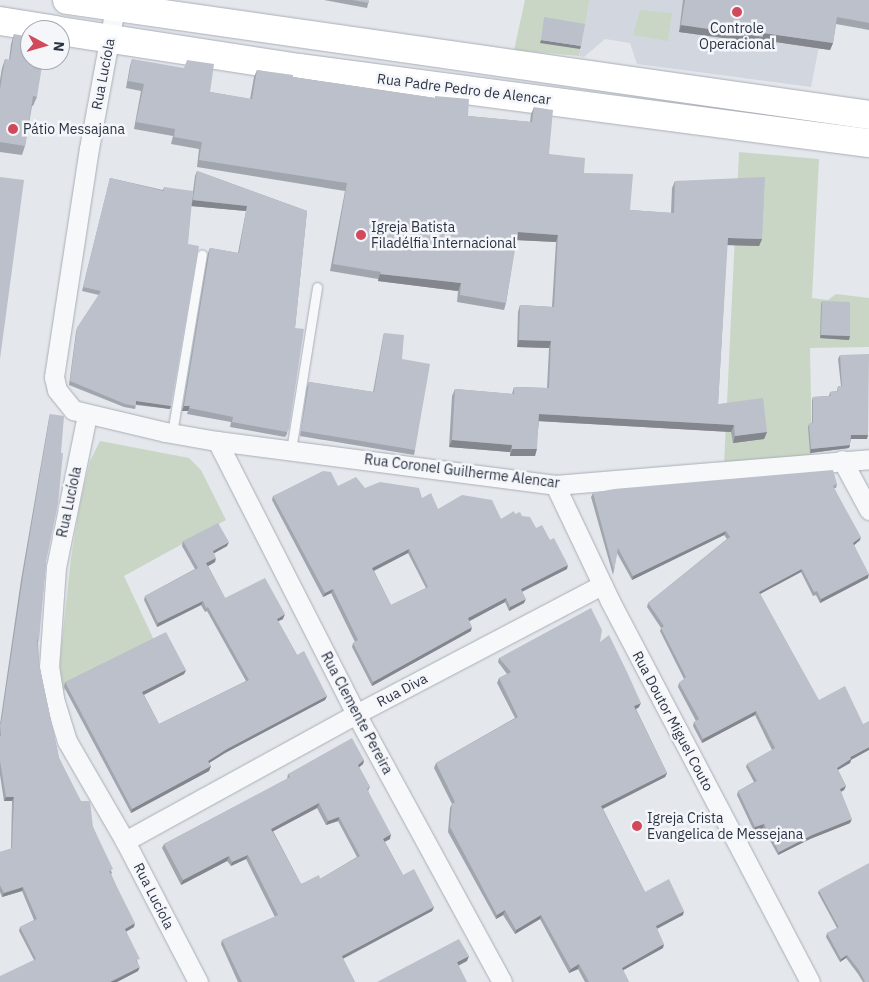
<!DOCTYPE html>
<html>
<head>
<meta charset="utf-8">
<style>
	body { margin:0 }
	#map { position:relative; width:869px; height:982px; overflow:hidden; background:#e4e7ec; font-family:"IBM Plex Sans",sans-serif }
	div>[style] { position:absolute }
	.built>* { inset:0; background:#d2d6de }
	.green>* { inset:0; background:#c9d6c5 }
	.roads { filter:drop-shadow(0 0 1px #a9aeb7) drop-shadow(0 0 1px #a9aeb7) }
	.service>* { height:9px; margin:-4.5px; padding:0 4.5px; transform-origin:4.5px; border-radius:4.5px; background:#f7f8fa }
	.minor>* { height:19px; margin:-9.5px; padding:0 9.5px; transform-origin:9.5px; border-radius:9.5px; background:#f7f8fa }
	.primary>* { height:28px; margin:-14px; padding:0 14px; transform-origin:14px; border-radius:14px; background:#fff }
	.wall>* { inset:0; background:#a1a5ae }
	.shaded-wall>* { inset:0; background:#83868d }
	.building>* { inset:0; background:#bbc0ca }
	.dots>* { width:14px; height:14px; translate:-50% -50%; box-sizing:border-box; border:2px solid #f4f6f9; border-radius:50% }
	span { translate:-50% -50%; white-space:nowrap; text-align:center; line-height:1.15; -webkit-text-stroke:5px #f4f6f9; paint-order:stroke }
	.poi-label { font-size:14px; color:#2b3445 }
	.left { translate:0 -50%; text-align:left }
	.street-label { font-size:14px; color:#2b3445 }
	.north { position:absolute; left:20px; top:20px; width:50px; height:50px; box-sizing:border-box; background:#f4f6f9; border:1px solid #a4a8b1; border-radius:50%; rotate:96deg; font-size:14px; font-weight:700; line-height:20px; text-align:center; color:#2b3445 }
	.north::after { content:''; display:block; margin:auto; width:18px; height:22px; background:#d1495b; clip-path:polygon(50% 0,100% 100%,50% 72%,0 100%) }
</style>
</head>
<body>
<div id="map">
	<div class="built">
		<div style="clip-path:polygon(590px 0,828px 0,811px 87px,637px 64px,630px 43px,605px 39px,584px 57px,579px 56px)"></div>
	</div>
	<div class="green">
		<div style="clip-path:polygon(525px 0,590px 0,579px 56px,514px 50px)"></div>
		<div style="clip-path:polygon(640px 10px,672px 13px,668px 41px,633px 35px)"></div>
		<div style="clip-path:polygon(739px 152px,819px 159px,812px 298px,828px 300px,836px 294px,869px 298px,869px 347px,810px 348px,812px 455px,724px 465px)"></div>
		<div style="clip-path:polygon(100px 441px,189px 458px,201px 470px,226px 520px,124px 576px,154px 640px,61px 692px,60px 660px,71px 558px,80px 504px,90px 461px)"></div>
	</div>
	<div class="roads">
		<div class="service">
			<div style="left:172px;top:433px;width:181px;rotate:-80.5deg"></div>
			<div style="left:291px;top:450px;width:165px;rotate:-80.9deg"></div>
		</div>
		<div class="minor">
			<div style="left:115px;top:8px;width:142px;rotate:100.5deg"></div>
			<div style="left:89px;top:148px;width:232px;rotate:98.7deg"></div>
			<div style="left:54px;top:377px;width:13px;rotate:77deg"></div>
			<div style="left:57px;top:390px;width:26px;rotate:51deg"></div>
			<div style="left:73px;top:410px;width:95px;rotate:13.4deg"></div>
			<div style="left:165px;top:432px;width:53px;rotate:9.8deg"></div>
			<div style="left:217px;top:441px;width:341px;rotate:7.4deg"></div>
			<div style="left:555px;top:485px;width:315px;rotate:-4.7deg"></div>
			<div style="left:87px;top:415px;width:155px;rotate:101.5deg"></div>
			<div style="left:56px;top:567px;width:99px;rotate:94deg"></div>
			<div style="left:49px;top:666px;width:36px;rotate:81deg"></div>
			<div style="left:55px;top:702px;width:41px;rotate:72.9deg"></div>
			<div style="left:67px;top:741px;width:116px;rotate:59.9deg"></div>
			<div style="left:125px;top:841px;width:159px;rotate:62.6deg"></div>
			<div style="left:217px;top:441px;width:306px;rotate:63deg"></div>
			<div style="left:356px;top:714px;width:305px;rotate:61.4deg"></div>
			<div style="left:842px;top:460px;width:57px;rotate:61.6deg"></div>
			<div style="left:555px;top:485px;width:128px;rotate:64.6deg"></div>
			<div style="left:610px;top:601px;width:430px;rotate:62.3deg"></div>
			<div style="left:125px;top:841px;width:264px;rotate:-28.8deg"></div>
			<div style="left:356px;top:714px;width:278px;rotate:-27.7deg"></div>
		</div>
		<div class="primary">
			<div style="left:67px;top:0;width:810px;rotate:8.16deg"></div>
			<div style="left:0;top:21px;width:57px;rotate:9.1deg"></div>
			<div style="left:60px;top:31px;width:242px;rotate:8.8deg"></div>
			<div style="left:299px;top:68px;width:575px;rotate:7.5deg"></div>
		</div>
	</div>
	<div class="wall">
		<div style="clip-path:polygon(324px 0,369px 0,367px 8px)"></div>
		<div style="clip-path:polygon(683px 0,869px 0,869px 30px,836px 24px,833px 43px,830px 50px,762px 40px,761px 43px,679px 32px)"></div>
		<div style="clip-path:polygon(14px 34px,37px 97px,33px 106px,32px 106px,25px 146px,22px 155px,0 152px,0 80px,2px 68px,5px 59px,9px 60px,11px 44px)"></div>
		<div style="clip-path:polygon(132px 59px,210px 92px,250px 99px,254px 77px,257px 70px,293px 77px,435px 98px,435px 96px,468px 116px,530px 122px,531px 114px,534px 107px,549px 154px,584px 173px,630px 210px,671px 213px,672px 188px,675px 181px,762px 239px,759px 246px,727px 245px,718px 404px,767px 432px,764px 439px,733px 443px,731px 432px,539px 421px,535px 456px,510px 456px,510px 452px,449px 447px,452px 396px,455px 389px,512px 394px,514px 387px,547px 388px,549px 348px,517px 347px,518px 312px,520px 305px,552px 307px,556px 242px,516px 240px,506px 303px,504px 310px,457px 302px,458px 291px,378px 281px,378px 279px,330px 271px,345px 191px,197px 167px,199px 149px,171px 144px,173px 136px,134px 129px,141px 91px,126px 88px,130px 66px)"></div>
		<div style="clip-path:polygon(197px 171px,307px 211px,295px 328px,287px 434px,285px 437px,230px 427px,231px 422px,187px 414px,188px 411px,182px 411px,208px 253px,210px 248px,238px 253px,246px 211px,191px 206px,170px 409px,136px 405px,135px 409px,124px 407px,69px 385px,76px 332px,77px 328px,99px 295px,82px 291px,110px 178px,163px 190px,164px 187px,192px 199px,195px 176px)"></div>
		<div style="clip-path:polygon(822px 301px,849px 340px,820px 338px,821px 304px)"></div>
		<div style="clip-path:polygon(384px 333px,402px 359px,415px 450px,414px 455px,300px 436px,307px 387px,309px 382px,373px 392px,383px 337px)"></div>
		<div style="clip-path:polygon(840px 355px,867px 439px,851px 439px,849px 448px,810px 453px,808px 427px,809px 424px,812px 423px,812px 400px,813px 397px,829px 396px,830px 392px,837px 391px,838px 386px,841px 386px,838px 359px)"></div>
		<div style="clip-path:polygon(50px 414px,46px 562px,38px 643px,39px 664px,59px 758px,93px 827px,112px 873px,111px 874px,134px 927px,126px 931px,138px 963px,138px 971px,117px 982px,0 982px,34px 960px,19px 931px,20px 927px,34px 920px,22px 891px,2px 897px,0 892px,0 852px,11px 849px,12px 801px,4px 801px,0 775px,0 724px,21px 580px,49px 418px)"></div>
		<div style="clip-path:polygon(837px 484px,836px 488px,834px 488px,860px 540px,854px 545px,868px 578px,820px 603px,816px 595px,813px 596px,801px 572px,760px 594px,851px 760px,850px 763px,838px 770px,846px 786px,844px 790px,841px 792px,850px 823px,810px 839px,778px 855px,763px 828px,754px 831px,737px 795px,738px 791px,754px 782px,746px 767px,747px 764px,772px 750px,755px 715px,702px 743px,693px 726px,694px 722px,696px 721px,678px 687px,679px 683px,684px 679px,660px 631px,661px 628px,647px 607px,648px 603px,727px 539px,724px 535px,632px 580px,617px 553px,613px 575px,591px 497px,593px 493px)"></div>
		<div style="clip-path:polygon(evenodd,338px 486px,365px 488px,422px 498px,438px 509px,501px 519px,515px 514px,522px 516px,550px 540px,567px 569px,522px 592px,524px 603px,509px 611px,505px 602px,469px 621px,471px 631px,372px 686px,352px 647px,353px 643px,355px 642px,331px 593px,323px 597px,272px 500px,273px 496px,338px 486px,408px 553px,426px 588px,391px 605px,374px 571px,408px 553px)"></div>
		<div style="clip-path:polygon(183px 541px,227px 546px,214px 553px,215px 562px,208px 566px,225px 598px,283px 619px,278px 621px,297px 655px,327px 696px,325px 700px,225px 753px,209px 763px,211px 766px,209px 771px,131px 813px,64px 687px,65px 682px,186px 670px,184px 674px,144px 695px,159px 724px,246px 681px,207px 611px,205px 612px,201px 605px,157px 627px,144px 600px,145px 596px,195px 569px,182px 546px)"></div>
		<div style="clip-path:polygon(600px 642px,639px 707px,636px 709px,667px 773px,665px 777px,603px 809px,645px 892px,683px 915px,657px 929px,663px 948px,623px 970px,629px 982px,585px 982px,578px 969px,569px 973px,540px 919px,515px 934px,503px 915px,496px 919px,448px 832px,450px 808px,452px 804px,434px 768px,436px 763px,515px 718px,497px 683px,499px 678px,507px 674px,498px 662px,499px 658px)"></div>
		<div style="clip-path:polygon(evenodd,364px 760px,363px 764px,359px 767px,370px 787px,368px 791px,390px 839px,385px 842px,403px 875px,434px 907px,432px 911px,343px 959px,355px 982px,238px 982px,221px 944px,222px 940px,275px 917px,246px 859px,231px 866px,227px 861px,181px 885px,162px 848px,164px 844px,287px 779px,288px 774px,364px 760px,317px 808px,326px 825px,338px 821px,357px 857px,320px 879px,301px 884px,273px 831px,317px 808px)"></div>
		<div style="clip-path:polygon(819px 890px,869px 982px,863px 982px,858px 974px,846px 958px,840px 962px,826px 937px,827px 933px,837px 928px,818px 893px)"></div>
	</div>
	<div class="shaded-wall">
		<div style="clip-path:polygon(681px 25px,763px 33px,833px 43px,830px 50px,762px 40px,761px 43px,679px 32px)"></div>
		<div style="clip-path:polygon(541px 40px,581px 46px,580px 49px,540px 43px)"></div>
		<div style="clip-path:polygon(193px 200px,247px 206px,246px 211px,191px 206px)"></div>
		<div style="clip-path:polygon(518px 232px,558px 235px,556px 242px,515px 240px)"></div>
		<div style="clip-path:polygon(728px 238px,762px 239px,759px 246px,725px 245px)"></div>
		<div style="clip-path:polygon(380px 274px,461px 283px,458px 291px,378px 281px)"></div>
		<div style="clip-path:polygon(821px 335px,850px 336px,849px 340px,820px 338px)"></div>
		<div style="clip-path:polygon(519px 340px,551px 341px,549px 348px,517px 347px)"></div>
		<div style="clip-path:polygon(136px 401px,171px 406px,170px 409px,135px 404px)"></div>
		<div style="clip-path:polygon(184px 406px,190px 406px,188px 411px,182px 411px)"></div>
		<div style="clip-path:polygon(539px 414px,734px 425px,731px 432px,537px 421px)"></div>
		<div style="clip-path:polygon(767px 432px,764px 439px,733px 443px,735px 436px)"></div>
		<div style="clip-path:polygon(851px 435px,868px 435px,867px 439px,850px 439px)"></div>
		<div style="clip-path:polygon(452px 440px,512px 445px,510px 452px,449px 447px)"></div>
		<div style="clip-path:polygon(850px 445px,849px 448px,810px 453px,811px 449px)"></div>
		<div style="clip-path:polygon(512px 449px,537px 449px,535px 456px,510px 456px)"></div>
		<div style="clip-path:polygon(726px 531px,724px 535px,632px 580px,633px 576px)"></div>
		<div style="clip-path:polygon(861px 537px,860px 540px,852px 547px,853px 543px)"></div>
		<div style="clip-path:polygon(229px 542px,227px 546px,211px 555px,213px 551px)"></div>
		<div style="clip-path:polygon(409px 549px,408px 553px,371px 572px,372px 568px)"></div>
		<div style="clip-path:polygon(216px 558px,215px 562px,205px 568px,206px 563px)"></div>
		<div style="clip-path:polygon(568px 565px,567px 569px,519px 593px,521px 589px)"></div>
		<div style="clip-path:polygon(802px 569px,801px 572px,758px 595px,759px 592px)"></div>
		<div style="clip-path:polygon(869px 574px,868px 578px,820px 603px,821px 599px)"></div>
		<div style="clip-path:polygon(333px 589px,331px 593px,323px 597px,325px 593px)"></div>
		<div style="clip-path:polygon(506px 598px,505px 602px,466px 623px,468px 618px)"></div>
		<div style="clip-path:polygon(526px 599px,524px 603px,509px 611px,510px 607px)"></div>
		<div style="clip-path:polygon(203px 601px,201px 605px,157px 627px,158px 623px)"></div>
		<div style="clip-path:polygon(285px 614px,283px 619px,275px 623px,277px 619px)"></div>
		<div style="clip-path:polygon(472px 627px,471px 631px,372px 686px,373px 682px)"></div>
		<div style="clip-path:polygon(186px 670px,184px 674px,141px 696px,142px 692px)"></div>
		<div style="clip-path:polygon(327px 696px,325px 700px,225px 753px,206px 765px,208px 761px,227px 749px)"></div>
		<div style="clip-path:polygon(641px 703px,639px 707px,633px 711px,634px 706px)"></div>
		<div style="clip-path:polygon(756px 711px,755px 715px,702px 743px,703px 739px)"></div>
		<div style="clip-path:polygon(869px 747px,869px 750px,851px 760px,850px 763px,836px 771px,837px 768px,850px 757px)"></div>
		<div style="clip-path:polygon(364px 760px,363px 764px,356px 770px,358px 765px)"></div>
		<div style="clip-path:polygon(211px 766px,209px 771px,131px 813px,132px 809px)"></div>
		<div style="clip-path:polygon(667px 773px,665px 777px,600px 810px,601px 806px)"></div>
		<div style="clip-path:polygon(846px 786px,844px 790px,838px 793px,840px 789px)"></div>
		<div style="clip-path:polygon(6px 797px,14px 797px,12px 801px,4px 801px)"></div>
		<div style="clip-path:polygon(319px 803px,317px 808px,270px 833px,271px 829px)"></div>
		<div style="clip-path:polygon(339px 817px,338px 821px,326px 825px,328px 821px)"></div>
		<div style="clip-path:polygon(852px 819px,850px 823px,810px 839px,778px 855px,779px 852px,812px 835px)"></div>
		<div style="clip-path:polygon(764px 824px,763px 828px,754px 831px,755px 827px)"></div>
		<div style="clip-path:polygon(391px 834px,390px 839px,381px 843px,383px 839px)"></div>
		<div style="clip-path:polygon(248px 855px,246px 859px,231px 866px,232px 862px)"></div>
		<div style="clip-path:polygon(229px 856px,227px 861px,181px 885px,183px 880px)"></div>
		<div style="clip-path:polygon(23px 887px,22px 891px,2px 897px,4px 893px)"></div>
		<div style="clip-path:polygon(434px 907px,432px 911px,340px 960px,342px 956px)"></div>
		<div style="clip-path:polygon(505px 910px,503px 915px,496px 919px,497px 915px)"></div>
		<div style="clip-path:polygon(684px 911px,683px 915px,654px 930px,656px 926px)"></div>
		<div style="clip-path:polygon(541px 915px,540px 919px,515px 934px,516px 930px)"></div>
		<div style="clip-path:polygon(135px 923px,134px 927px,124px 933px,125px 929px)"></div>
		<div style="clip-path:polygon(664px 944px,663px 948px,620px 972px,622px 968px)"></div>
		<div style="clip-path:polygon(847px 955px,846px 958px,840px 962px,841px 959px)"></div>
		<div style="clip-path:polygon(469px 956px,467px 961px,456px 967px,457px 962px)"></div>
		<div style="clip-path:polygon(579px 964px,578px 969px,569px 973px,571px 969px)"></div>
		<div style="clip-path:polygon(140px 967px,138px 971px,117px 982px,110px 982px)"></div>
	</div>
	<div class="building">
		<div style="clip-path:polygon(352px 0,369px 0,369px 3px)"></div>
		<div style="clip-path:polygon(685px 0,869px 0,869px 23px,837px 17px,833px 43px,763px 33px,763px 37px,681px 25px)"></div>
		<div style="clip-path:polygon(544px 17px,585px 24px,581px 46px,541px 40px)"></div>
		<div style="clip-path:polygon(14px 34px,30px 37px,30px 60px,43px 60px,37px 97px,33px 96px,25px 146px,0 142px,0 89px,5px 59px,10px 60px)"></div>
		<div style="clip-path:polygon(132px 59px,184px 68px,187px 60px,214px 64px,210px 92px,252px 99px,257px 70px,293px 75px,293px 77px,435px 98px,435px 96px,469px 99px,468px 116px,532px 122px,534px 107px,553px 110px,549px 154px,585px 158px,584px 173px,633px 174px,630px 210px,674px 213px,675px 181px,765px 177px,762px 239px,728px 238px,718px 404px,763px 398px,767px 432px,735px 436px,734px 425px,539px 414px,537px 449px,512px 449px,512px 445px,452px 440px,455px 389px,514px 394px,514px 387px,549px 388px,551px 341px,519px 340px,520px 305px,554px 307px,558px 235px,518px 232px,506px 303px,460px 295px,461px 283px,380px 274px,381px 272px,333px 264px,347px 183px,199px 160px,202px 142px,174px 137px,175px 129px,136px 122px,144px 84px,128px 81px)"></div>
		<div style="clip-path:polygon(197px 171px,307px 211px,295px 328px,304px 329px,289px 429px,287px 432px,232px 422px,233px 417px,189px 408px,190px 406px,184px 406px,210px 248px,239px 253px,247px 206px,193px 200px)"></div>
		<div style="clip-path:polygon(0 177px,24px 180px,0 359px)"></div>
		<div style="clip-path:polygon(110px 178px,164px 191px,164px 187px,193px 191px,188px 244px,199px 246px,171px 406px,136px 401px,136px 406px,125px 404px,70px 381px,77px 328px,101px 291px,83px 287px)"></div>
		<div style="clip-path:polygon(822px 301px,850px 302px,850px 336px,821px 335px)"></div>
		<div style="clip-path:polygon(384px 333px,404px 335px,402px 359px,430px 364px,415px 450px,301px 431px,309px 382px,374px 392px)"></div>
		<div style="clip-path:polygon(869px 354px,868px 435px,851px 435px,850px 445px,811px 449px,809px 424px,813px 423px,813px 397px,831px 396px,830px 392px,838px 391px,838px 386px,842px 386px,840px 355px)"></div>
		<div style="clip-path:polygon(50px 414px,64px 416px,61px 453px,63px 453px,58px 504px,46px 562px,39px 641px,37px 639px,39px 664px,59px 758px,81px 801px,90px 801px,93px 827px,113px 869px,109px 871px,135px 923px,125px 929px,140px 959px,136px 960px,140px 967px,110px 982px,0 982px,0 976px,36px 959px,20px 927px,37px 919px,23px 887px,4px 893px,0 885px,0 852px,12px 848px,14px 797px,6px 797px,0 761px,0 736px,1px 736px,0 724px,1px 724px,23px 576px)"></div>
		<div style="clip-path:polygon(833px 470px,837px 484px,833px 486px,861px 537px,853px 543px,869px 574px,821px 599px,817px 591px,814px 592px,802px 569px,759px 592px,819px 700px,845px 686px,863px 724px,869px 721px,869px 747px,850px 757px,851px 759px,837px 768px,846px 786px,840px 789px,852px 819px,812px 835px,779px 852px,764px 824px,755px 827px,738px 791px,757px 781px,747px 764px,775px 748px,756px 711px,703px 739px,694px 722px,699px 719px,679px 683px,686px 677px,661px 628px,664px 626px,648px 603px,730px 537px,726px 531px,633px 576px,618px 548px,614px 571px,593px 493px,614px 489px)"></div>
		<div style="clip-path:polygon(evenodd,323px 471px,331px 472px,338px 486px,356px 477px,365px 488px,380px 482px,419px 488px,422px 498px,431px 493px,438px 509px,462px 495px,492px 500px,501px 519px,514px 511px,515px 514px,520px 512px,522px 516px,530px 517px,536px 528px,542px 525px,550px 540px,554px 538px,568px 565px,521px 589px,526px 599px,510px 607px,506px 598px,468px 618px,472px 627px,373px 682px,353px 643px,358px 640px,333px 589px,325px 593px,273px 496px,323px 471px,409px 549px,428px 587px,391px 605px,372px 568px,409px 549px)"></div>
		<div style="clip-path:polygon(218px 523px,229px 542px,213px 551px,216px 558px,206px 563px,225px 598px,265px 578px,285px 614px,277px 619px,297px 655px,304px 651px,327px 696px,227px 749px,208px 761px,211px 766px,132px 809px,65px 682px,166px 632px,186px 670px,142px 692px,159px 724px,249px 680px,208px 607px,206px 608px,203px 601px,158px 623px,145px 596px,198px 568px,183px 541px)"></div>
		<div style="clip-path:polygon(591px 608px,602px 630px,600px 642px,609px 635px,627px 672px,641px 703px,634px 706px,667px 773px,601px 806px,645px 892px,669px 879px,684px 911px,656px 926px,664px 944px,622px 968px,629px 982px,589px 982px,579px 964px,571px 969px,541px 915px,516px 930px,505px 910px,497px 915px,450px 827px,452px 804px,455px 802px,436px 763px,518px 717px,499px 678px,511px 672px,499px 658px)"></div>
		<div style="clip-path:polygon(evenodd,352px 738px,364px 760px,358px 765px,370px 787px,367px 789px,391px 834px,383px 839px,403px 875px,414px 869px,434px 907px,342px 956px,355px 982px,242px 982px,222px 940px,278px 915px,248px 855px,232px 862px,229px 856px,183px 880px,164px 844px,290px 777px,288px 774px,352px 738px,319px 803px,328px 821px,339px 817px,360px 856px,320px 879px,319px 875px,301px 884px,271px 829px,319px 803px)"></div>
		<div style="clip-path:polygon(869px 863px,869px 982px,865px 982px,859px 970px,847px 955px,841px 959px,827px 933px,839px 927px,819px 890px)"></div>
		<div style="clip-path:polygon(459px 939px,469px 956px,457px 962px,467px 982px,377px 982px)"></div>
	</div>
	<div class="dots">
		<div style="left:737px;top:12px;background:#d1495b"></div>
		<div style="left:13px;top:129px;background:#d1495b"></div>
		<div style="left:361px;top:235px;background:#d1495b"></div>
		<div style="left:637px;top:826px;background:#d1495b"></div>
	</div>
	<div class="poi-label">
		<span style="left:737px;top:36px">Controle<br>Operacional</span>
		<span class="left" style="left:23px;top:129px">Pátio Messajana</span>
		<span class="left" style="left:371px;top:235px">Igreja Batista<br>Filadélfia Internacional</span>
		<span class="left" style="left:647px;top:826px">Igreja Crista<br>Evangelica de Messejana</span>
	</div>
	<div class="street-label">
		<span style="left:103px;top:74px;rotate:-79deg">Rua Lucíola</span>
		<span style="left:464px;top:89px;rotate:7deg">Rua Padre Pedro de Alencar</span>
		<span style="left:462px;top:471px;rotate:7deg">Rua Coronel Guilherme Alencar</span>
		<span style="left:69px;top:502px;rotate:-78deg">Rua Lucíola</span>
		<span style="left:402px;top:690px;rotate:-28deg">Rua Diva</span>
		<span style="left:357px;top:713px;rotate:62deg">Rua Clemente Pereira</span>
		<span style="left:673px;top:721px;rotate:62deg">Rua Doutor Miguel Couto</span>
		<span style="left:154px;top:896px;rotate:63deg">Rua Lucíola</span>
	</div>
	<div class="north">N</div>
</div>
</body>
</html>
